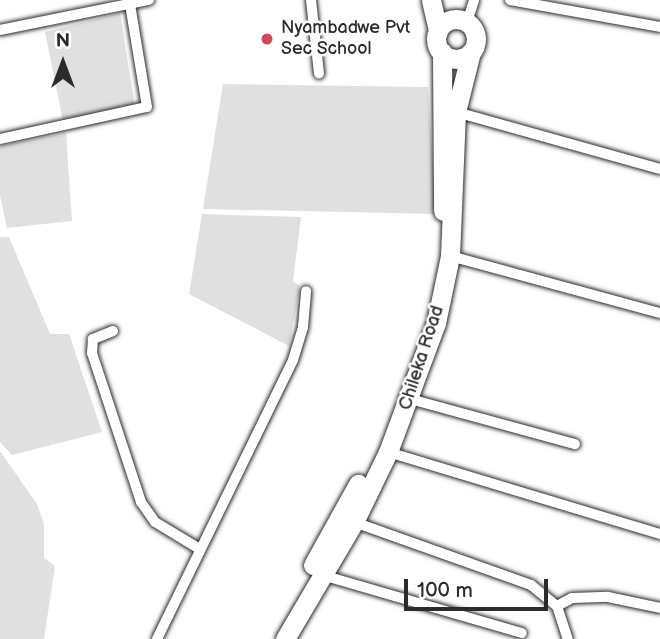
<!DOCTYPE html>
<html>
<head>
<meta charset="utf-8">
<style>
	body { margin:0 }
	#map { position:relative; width:660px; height:639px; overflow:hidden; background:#fff; font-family:"Balsamiq Sans",sans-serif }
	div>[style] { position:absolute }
	.green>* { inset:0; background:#e0e0e0 }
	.roads { filter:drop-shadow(0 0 2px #2b2b2b) drop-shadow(0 0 2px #2b2b2b) }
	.street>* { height:10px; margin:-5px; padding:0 5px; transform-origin:5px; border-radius:5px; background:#fff }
	.highway>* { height:19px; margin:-9.5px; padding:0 9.5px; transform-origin:9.5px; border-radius:9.5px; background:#fff }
	.highway>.ring { margin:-9.5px; padding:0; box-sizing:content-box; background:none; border:19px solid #fff; border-radius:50% }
	.dots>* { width:19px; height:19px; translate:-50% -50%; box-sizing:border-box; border:4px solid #fff; border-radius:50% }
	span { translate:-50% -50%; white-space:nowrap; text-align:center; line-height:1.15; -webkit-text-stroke:5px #fff; paint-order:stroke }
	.poi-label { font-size:18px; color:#2b2b2b }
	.left { translate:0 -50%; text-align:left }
	.street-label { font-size:18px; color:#2b2b2b }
	.north { position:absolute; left:28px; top:28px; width:70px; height:70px; -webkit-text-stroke:5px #fff; paint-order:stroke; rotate:0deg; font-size:19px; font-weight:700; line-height:28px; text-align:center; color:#2b2b2b }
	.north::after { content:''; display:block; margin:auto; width:24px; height:32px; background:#2b2b2b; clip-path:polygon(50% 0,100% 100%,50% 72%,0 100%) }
	.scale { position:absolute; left:404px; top:579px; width:144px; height:32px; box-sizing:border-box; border:4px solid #2b2b2b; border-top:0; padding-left:9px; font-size:21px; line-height:24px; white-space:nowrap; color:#2b2b2b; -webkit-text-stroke:5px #fff; paint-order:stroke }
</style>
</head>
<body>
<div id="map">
	<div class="green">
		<div style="clip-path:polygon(120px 13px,135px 107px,63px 121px,45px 32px)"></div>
		<div style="clip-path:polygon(223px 84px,428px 87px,436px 214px,203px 209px)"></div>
		<div style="clip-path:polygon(66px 133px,72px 221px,7px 228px,0 196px,0 146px)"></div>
		<div style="clip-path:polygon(202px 214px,301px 217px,293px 281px,300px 286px,289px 346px,189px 294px)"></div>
		<div style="clip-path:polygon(0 237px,9px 237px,50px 334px,69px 334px,102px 432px,12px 455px,0 442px)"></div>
		<div style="clip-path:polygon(0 451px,37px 504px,44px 524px,44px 558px,55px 566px,44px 639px,0 639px)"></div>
	</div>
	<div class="roads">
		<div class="street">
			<div style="left:311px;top:0;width:74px;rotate:83.8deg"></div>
			<div style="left:510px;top:0;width:152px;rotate:10.2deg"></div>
			<div style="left:467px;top:22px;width:23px;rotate:-72deg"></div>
			<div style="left:0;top:30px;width:152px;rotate:-11.4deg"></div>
			<div style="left:456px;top:112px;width:212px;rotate:15.6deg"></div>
			<div style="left:0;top:139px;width:150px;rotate:-12.3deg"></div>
			<div style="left:147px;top:107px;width:104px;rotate:-99.4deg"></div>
			<div style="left:450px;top:256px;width:218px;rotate:15.2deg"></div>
			<div style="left:113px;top:331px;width:22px;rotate:158deg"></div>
			<div style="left:93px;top:339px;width:14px;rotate:94deg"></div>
			<div style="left:92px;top:353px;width:157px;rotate:71.8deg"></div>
			<div style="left:141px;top:502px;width:24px;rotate:55deg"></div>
			<div style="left:155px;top:522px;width:50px;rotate:31.2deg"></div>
			<div style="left:410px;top:399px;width:171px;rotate:15.3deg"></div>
			<div style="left:388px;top:452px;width:284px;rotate:16.8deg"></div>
			<div style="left:354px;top:522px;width:188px;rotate:19.6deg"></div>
			<div style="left:531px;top:585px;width:33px;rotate:39deg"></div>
			<div style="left:557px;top:606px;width:35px;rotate:72deg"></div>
			<div style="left:322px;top:575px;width:208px;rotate:16.2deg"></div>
			<div style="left:557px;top:606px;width:17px;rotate:-28deg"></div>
			<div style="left:572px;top:598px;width:36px;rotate:-2deg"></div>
			<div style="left:608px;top:597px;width:53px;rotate:11.9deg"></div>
			<div style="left:157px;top:639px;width:310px;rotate:-64deg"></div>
			<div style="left:293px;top:360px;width:34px;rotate:-73deg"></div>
			<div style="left:303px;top:327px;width:36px;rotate:-85deg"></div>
		</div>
		<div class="highway">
			<div style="left:431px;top:0;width:32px;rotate:77deg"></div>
			<div class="ring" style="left:436px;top:19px;width:21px;height:21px"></div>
			<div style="left:442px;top:52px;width:159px;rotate:89.6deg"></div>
			<div style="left:313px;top:565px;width:93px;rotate:-60.9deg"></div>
			<div style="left:285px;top:639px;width:136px;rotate:-59.5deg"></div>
			<div style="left:354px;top:522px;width:78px;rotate:-64.1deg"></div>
			<div style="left:388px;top:452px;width:138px;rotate:-69.6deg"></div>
			<div style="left:436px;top:323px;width:68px;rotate:-78.2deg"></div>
			<div style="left:450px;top:256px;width:144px;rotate:-87.6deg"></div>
			<div style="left:456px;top:112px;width:62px;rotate:-76deg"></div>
		</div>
	</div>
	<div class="dots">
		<div style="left:267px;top:39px;background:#d1495b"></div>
	</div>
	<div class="poi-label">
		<span class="left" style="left:281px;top:39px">Nyambadwe Pvt<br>Sec School</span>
	</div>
	<div class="street-label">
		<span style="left:422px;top:358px;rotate:-72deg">Chileka Road</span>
	</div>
	<div class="north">N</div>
	<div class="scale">100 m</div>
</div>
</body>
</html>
